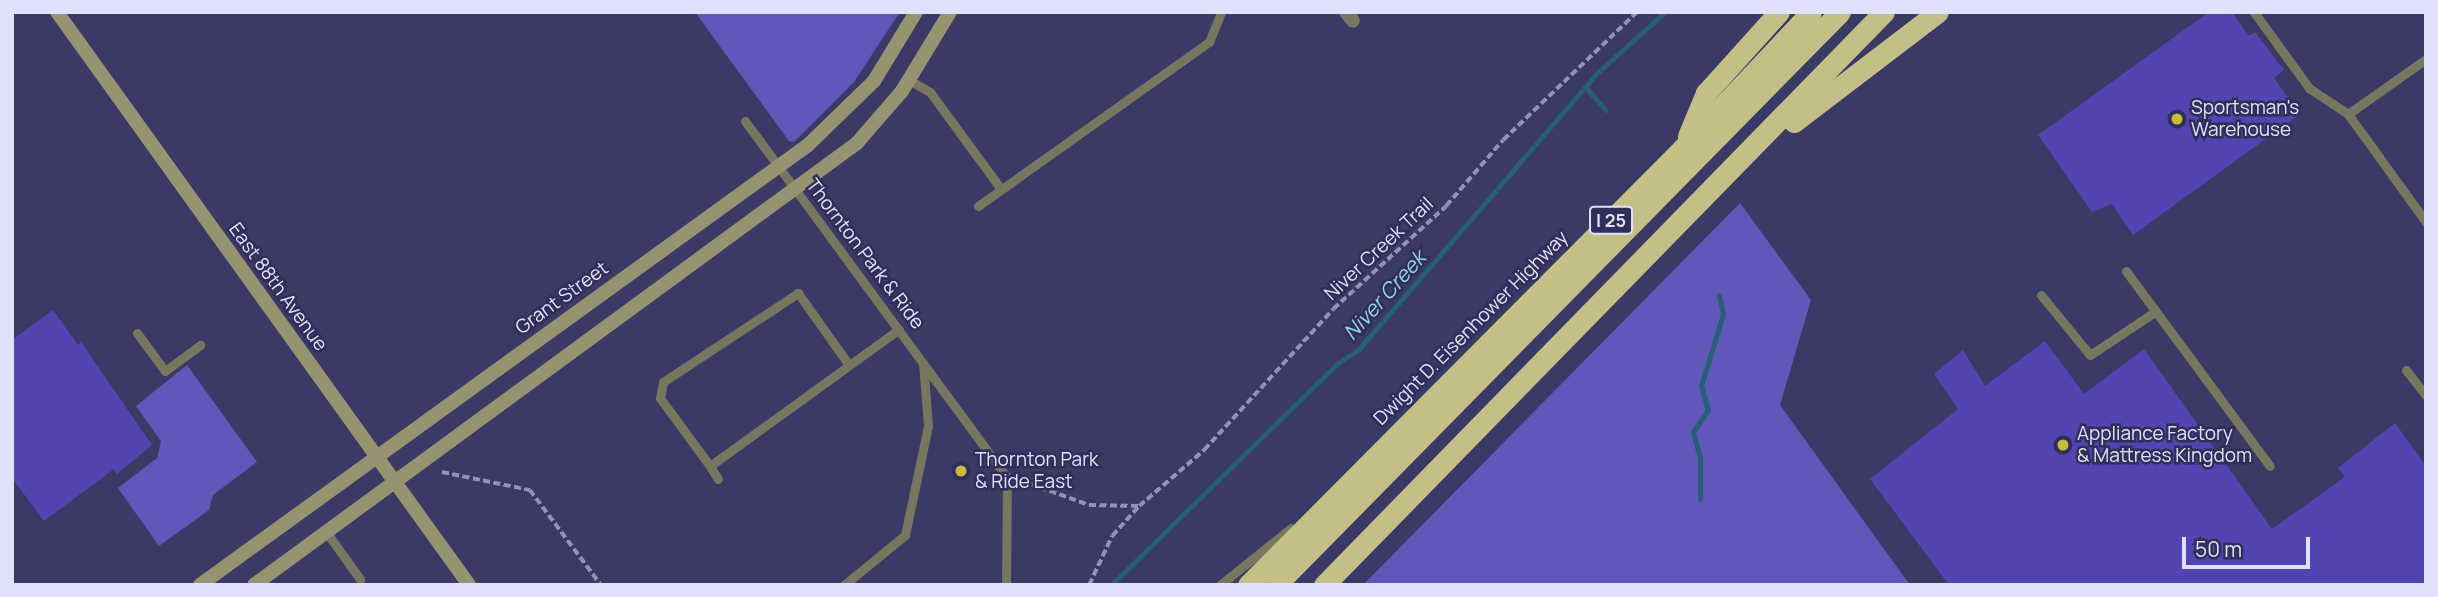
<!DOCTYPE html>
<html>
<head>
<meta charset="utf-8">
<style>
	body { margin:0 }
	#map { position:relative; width:2438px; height:597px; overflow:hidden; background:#3b3965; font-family:Manrope,sans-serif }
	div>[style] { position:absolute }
	.green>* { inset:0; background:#6157ba }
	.stream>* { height:5px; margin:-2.5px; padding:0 2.5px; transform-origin:2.5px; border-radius:2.5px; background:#275f73 }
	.building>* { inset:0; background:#5444b1 }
	.path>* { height:3.5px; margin-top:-1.75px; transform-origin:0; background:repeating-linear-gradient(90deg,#9292b5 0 7px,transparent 0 10.5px) }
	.lane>* { height:9px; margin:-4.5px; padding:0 4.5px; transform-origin:4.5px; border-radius:4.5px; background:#77765f }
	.street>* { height:14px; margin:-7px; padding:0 7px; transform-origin:7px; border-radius:7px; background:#77765f }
	.secondary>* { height:14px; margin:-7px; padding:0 7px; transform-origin:7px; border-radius:7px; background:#969470 }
	.highway>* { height:21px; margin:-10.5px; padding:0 10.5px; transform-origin:10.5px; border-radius:10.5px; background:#c3bf87 }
	.dots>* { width:19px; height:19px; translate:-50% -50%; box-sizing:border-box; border:4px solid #312f59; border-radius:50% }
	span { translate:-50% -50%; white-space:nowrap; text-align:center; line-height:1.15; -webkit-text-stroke:5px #312f59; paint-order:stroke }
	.shield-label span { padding:2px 5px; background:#312f59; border:2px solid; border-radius:5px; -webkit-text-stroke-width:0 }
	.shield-label { font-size:18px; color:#e0e1fc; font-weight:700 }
	.poi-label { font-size:19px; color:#e0e1fc }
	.left { translate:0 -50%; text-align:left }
	.street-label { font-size:19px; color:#e0e1fc }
	.water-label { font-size:21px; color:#90d4ef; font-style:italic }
	.frame { position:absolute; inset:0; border:14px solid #e0e1fc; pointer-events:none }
	.scale { position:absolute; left:2182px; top:537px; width:128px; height:32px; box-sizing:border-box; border:4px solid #e0e1fc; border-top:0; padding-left:9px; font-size:21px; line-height:24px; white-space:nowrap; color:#e0e1fc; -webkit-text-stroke:5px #312f59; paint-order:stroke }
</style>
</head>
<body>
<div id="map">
	<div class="green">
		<div style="clip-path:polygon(695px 12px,900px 12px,854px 82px,794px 142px,789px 141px)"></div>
		<div style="clip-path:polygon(1740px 203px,1811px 300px,1780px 405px,1910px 585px,1363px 585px)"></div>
		<div style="clip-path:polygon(187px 365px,257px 462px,213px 495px,209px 510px,159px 546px,118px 488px,157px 458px,161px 441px,136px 406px)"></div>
	</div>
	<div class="stream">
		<div style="left:1587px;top:89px;width:28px;rotate:48deg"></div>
		<div style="left:1700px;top:499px;width:41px;rotate:-90deg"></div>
		<div style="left:1700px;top:458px;width:27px;rotate:-105deg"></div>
		<div style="left:1693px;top:432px;width:27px;rotate:-56deg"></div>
		<div style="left:1708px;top:410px;width:25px;rotate:-106deg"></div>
		<div style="left:1701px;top:386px;width:75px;rotate:-73deg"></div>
		<div style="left:1723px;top:314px;width:19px;rotate:-102deg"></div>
		<div style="left:1111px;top:585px;width:318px;rotate:-44.4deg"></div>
		<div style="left:1338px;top:363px;width:24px;rotate:-33deg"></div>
		<div style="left:1358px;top:350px;width:366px;rotate:-49.2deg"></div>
		<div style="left:1597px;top:73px;width:91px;rotate:-41.9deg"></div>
	</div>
	<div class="building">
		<div style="clip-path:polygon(2209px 12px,2232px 12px,2249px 36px,2255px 32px,2284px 70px,2274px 78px,2300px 114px,2133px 235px,2112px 204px,2092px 212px,2038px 135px)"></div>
		<div style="clip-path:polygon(53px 310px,78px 345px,81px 342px,152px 445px,117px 474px,114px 469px,44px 521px,12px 478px,12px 340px)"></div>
		<div style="clip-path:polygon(2045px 341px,2084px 394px,2144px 349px,2272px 529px,2345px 477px,2338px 468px,2395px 423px,2426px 466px,2426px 585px,1949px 585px,1870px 479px,1958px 409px,1934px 374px,1963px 350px,1985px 386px)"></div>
	</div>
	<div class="path">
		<div style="left:442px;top:472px;width:90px;rotate:11.6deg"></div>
		<div style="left:530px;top:490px;width:119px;rotate:53.2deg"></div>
		<div style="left:1020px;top:480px;width:73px;rotate:19.9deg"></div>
		<div style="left:1089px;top:505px;width:50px;rotate:1.1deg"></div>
		<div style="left:1089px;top:585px;width:54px;rotate:-64.9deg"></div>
		<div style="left:1112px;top:536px;width:40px;rotate:-48deg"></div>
		<div style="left:1139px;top:506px;width:86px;rotate:-40.7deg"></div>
		<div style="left:1204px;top:450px;width:191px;rotate:-47.5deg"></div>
		<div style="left:1333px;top:309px;width:153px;rotate:-42.3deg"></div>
		<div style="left:1446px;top:206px;width:87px;rotate:-49.2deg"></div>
		<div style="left:1503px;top:140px;width:185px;rotate:-43.7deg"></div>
	</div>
	<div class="lane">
		<div style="left:2254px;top:12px;width:94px;rotate:54.1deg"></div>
		<div style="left:2309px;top:88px;width:47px;rotate:33.7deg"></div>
		<div style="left:2348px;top:114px;width:133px;rotate:54.2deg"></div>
		<div style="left:909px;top:80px;width:24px;rotate:30deg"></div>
		<div style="left:930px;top:92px;width:120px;rotate:53.8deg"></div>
		<div style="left:2348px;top:114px;width:95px;rotate:-35.2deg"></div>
		<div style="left:745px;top:121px;width:443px;rotate:53.7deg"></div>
		<div style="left:1007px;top:478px;width:107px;rotate:90.5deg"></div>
		<div style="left:978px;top:206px;width:283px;rotate:-35.4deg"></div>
		<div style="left:1209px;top:42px;width:32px;rotate:-68deg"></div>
		<div style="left:2126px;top:271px;width:242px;rotate:53.6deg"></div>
		<div style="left:2041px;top:295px;width:77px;rotate:50.8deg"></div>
		<div style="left:2090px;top:355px;width:79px;rotate:-33.7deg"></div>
		<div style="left:137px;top:333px;width:47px;rotate:53.6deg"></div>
		<div style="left:165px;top:371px;width:44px;rotate:-36.6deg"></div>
		<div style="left:2406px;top:370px;width:33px;rotate:52deg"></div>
		<div style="left:710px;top:466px;width:84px;rotate:-126.3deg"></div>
		<div style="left:660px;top:398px;width:16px;rotate:-79deg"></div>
		<div style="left:663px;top:382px;width:162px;rotate:-33.4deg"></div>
		<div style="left:798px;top:293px;width:88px;rotate:54.7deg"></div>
		<div style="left:718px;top:479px;width:15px;rotate:-122deg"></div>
		<div style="left:710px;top:466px;width:233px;rotate:-35.9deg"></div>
		<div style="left:327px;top:533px;width:57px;rotate:54.3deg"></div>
		<div style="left:844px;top:585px;width:79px;rotate:-39.3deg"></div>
		<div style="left:905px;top:535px;width:111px;rotate:-78.1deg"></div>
		<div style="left:928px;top:426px;width:63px;rotate:-94.5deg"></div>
		<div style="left:1220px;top:585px;width:91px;rotate:-38.8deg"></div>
	</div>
	<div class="street">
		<div style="left:1346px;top:12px;width:11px;rotate:52deg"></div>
	</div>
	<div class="secondary">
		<div style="left:57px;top:12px;width:706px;rotate:54.28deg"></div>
		<div style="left:200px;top:585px;width:751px;rotate:-35.89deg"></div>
		<div style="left:808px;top:145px;width:92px;rotate:-44.1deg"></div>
		<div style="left:874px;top:81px;width:81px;rotate:-58.7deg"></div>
		<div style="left:254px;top:585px;width:748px;rotate:-36.24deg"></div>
		<div style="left:857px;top:143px;width:69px;rotate:-49.1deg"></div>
		<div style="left:902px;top:91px;width:92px;rotate:-58.7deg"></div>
	</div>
	<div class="highway">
		<div style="left:1794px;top:122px;width:181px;rotate:-37.4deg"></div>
		<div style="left:1688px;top:136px;width:47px;rotate:-67.3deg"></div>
		<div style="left:1706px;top:93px;width:109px;rotate:-48deg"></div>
		<div style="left:1248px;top:585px;width:615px;rotate:-45.13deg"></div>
		<div style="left:1682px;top:149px;width:188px;rotate:-46.7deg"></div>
		<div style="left:1276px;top:585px;width:804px;rotate:-45.45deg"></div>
		<div style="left:1324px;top:585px;width:801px;rotate:-45.66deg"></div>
	</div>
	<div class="dots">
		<div style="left:2177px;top:119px;background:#c6bc3c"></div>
		<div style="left:2063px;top:445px;background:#c6bc3c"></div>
		<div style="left:961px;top:471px;background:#c6bc3c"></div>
	</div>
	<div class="shield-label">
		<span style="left:1611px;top:220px">I 25</span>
	</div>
	<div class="poi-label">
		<span class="left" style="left:2191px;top:119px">Sportsman's<br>Warehouse</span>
		<span class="left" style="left:2077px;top:445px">Appliance Factory<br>&amp; Mattress Kingdom</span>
		<span class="left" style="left:975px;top:471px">Thornton Park<br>&amp; Ride East</span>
	</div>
	<div class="street-label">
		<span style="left:1379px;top:249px;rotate:-43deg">Niver Creek Trail</span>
		<span style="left:865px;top:254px;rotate:53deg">Thornton Park &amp; Ride</span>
		<span style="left:278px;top:287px;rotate:54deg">East 88th Avenue</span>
		<span style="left:562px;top:298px;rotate:-36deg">Grant Street</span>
		<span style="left:1471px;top:328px;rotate:-45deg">Dwight D. Eisenhower Highway</span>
	</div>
	<div class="water-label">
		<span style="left:1384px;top:295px;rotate:-48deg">Niver Creek</span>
	</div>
	<div class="frame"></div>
	<div class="scale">50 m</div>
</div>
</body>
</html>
